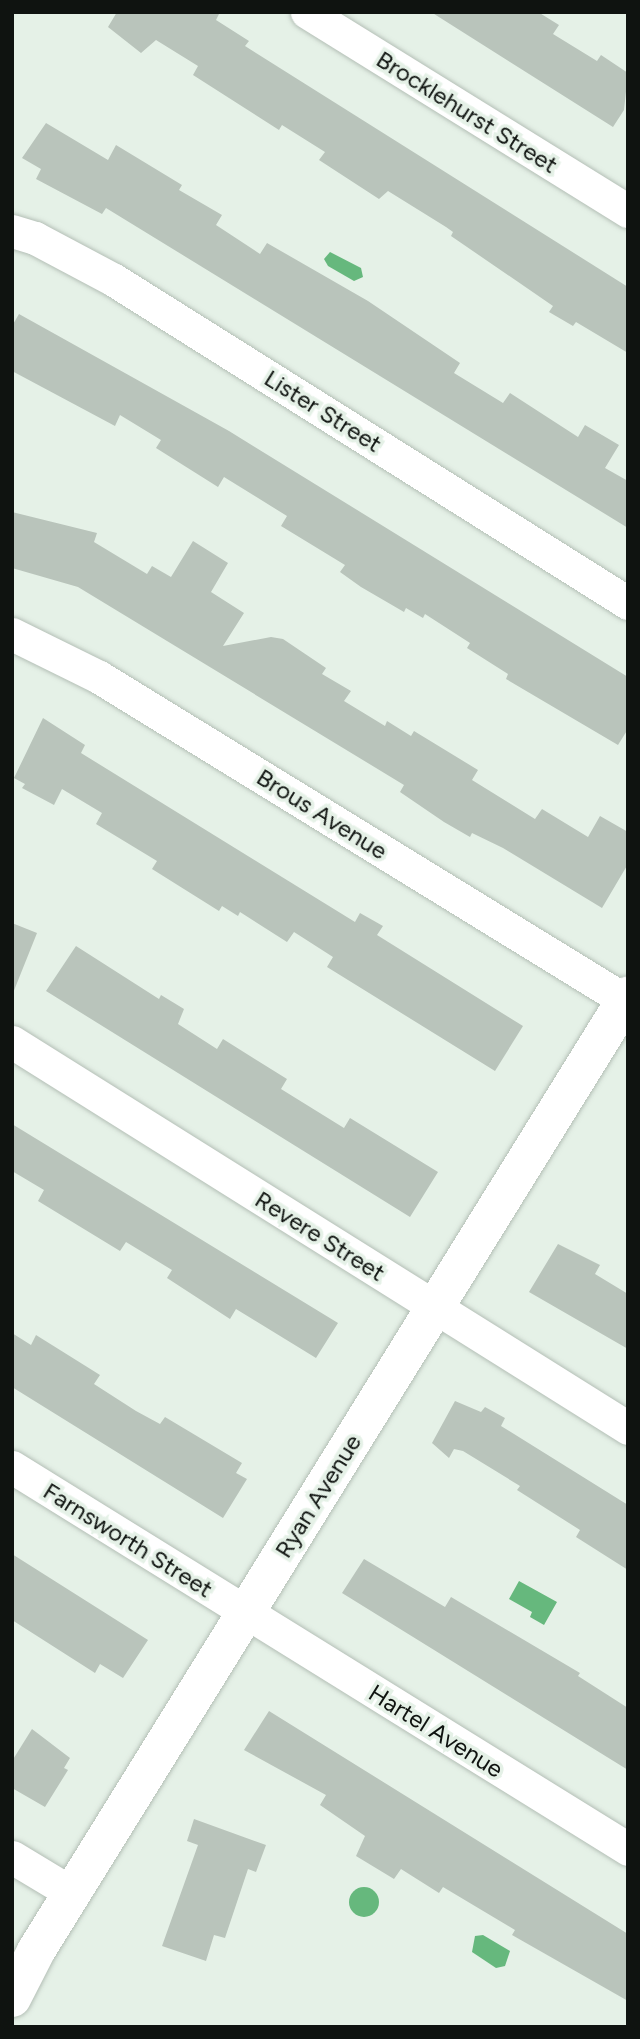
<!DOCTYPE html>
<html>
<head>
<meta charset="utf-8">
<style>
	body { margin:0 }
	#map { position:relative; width:640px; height:2039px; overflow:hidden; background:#e5f1e7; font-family:Figtree,sans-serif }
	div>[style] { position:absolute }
	.water>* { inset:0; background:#66b87d }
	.round { border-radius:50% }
	.building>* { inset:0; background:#b9c4bb }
	.roads { filter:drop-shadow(0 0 2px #b4bfb6) drop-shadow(0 0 2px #b4bfb6) }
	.minor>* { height:33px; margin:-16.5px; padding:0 16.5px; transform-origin:16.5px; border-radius:16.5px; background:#fff }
	.tertiary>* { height:38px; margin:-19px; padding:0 19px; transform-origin:19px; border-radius:19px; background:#fff }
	span { translate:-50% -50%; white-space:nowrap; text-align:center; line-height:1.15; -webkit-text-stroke:7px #e5f1e7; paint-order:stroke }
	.street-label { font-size:24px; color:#0f1310 }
	.frame { position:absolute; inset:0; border:14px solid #0f1310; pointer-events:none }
</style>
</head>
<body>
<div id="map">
	<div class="water">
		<div style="clip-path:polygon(330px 252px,361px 268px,363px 277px,354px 281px,328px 266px,324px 259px)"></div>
		<div style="clip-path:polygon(519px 1581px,557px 1602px,544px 1625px,530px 1617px,532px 1612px,509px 1599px)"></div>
		<div class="round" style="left:349px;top:1887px;width:30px;height:30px"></div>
		<div style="clip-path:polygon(483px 1935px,510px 1951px,505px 1966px,496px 1968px,472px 1952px,475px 1936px)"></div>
	</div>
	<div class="building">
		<div style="clip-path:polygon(117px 12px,220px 12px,216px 20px,249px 41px,245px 46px,628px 287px,628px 353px,576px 322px,573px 326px,549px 312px,553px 306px,451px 236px,453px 232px,446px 227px,388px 191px,379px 199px,319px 160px,325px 152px,282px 125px,279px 130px,193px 75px,198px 66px,156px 40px,141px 53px,108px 27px)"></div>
		<div style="clip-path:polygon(431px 12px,538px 12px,559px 25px,553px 34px,597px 61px,601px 55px,628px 73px,624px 110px,613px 127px)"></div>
		<div style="clip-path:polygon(46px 123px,108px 160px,116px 145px,182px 185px,179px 190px,222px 215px,216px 225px,260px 254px,267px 243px,368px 301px,460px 363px,454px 373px,503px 403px,510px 393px,578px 437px,585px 425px,619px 445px,605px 468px,628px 481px,628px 528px,106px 208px,102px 214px,36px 179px,41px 169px,22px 158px)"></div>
		<div style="clip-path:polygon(19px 314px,229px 431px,628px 677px,628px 729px,618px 745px,506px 679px,508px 674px,467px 648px,470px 643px,425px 614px,423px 618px,406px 608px,404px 612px,361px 587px,340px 572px,345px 565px,281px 526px,287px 516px,224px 477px,218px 487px,156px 448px,161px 440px,120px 415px,115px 426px,12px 371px,12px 326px)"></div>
		<div style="clip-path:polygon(12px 512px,97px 533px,94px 542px,147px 574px,152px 566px,171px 577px,193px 541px,228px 563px,211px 592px,244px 613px,223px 646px,271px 637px,283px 639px,326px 668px,322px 674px,351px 691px,344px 701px,385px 726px,387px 721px,411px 736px,414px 731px,478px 770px,472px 780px,535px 819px,542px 809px,588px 837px,600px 816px,628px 832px,628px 864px,602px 908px,503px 848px,472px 833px,470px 837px,444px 822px,400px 792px,404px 785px,78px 587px,12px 568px)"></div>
		<div style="clip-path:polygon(43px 718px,85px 745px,81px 753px,355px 922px,360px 913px,383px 926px,377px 935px,523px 1026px,495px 1071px,327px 967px,333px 957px,294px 932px,287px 942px,240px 912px,238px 916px,222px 906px,219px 911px,152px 869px,157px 861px,96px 824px,102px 813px,62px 789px,54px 805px,22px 788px,25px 784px,14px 778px)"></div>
		<div style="clip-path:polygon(12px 923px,37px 933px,13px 993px,12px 993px)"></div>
		<div style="clip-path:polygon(76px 946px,159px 999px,161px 995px,184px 1009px,178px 1024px,217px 1049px,223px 1039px,287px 1079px,281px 1089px,344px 1128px,350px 1118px,438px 1172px,410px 1217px,46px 991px)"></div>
		<div style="clip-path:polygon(12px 1124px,338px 1323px,316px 1358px,236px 1309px,230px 1319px,167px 1278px,172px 1270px,126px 1242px,120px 1251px,38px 1201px,44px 1190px,12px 1171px)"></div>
		<div style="clip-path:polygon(558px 1244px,600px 1265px,595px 1274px,628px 1294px,628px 1349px,529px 1292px)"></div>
		<div style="clip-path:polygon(12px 1333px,31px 1345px,36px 1335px,100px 1375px,94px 1384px,136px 1411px,160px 1424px,165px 1417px,242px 1463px,236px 1473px,247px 1479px,223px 1518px,12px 1387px)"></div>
		<div style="clip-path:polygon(455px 1401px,481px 1412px,485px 1407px,505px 1418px,501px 1426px,628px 1505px,628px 1570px,576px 1537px,580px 1530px,517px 1490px,520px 1486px,463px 1451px,454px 1449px,449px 1458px,432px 1443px)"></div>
		<div style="clip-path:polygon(12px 1554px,148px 1640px,123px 1678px,100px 1664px,95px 1673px,12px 1620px)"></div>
		<div style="clip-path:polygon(364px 1559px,445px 1607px,451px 1597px,580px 1673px,578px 1676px,628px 1708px,628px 1770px,342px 1593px)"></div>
		<div style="clip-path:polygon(269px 1711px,628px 1934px,628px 2001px,512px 1935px,515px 1930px,443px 1887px,439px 1893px,401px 1869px,394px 1879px,356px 1856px,365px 1836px,320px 1805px,326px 1795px,244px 1750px)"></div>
		<div style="clip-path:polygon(32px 1729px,70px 1758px,64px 1768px,68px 1770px,45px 1807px,12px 1788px,12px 1761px)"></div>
		<div style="clip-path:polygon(194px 1819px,266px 1845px,256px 1872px,248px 1869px,225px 1938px,214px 1935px,206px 1961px,162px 1946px,198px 1845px,187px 1841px)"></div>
	</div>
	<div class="roads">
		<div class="minor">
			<div style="left:307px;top:12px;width:378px;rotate:31.8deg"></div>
			<div style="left:12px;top:231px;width:24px;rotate:17deg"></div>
			<div style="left:35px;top:238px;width:89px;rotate:28deg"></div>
			<div style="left:114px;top:280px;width:607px;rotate:32.15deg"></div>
			<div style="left:12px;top:634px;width:97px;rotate:26.3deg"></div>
			<div style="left:99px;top:677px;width:621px;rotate:31.57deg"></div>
			<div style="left:12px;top:1042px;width:727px;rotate:32.07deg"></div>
			<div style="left:12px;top:1467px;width:725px;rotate:31.8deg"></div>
			<div style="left:12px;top:1857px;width:70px;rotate:31deg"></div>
		</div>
		<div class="tertiary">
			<div style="left:12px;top:1998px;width:53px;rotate:-62.9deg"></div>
			<div style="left:36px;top:1951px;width:1124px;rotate:-58.21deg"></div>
		</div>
	</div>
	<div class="street-label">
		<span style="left:467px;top:112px;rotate:32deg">Brocklehurst Street</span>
		<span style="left:323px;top:411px;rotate:32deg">Lister Street</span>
		<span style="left:322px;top:814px;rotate:32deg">Brous Avenue</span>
		<span style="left:320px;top:1236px;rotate:32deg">Revere Street</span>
		<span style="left:318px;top:1496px;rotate:-58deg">Ryan Avenue</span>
		<span style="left:128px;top:1540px;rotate:32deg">Farnsworth Street</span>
		<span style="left:436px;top:1731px;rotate:32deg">Hartel Avenue</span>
	</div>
	<div class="frame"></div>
</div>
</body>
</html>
